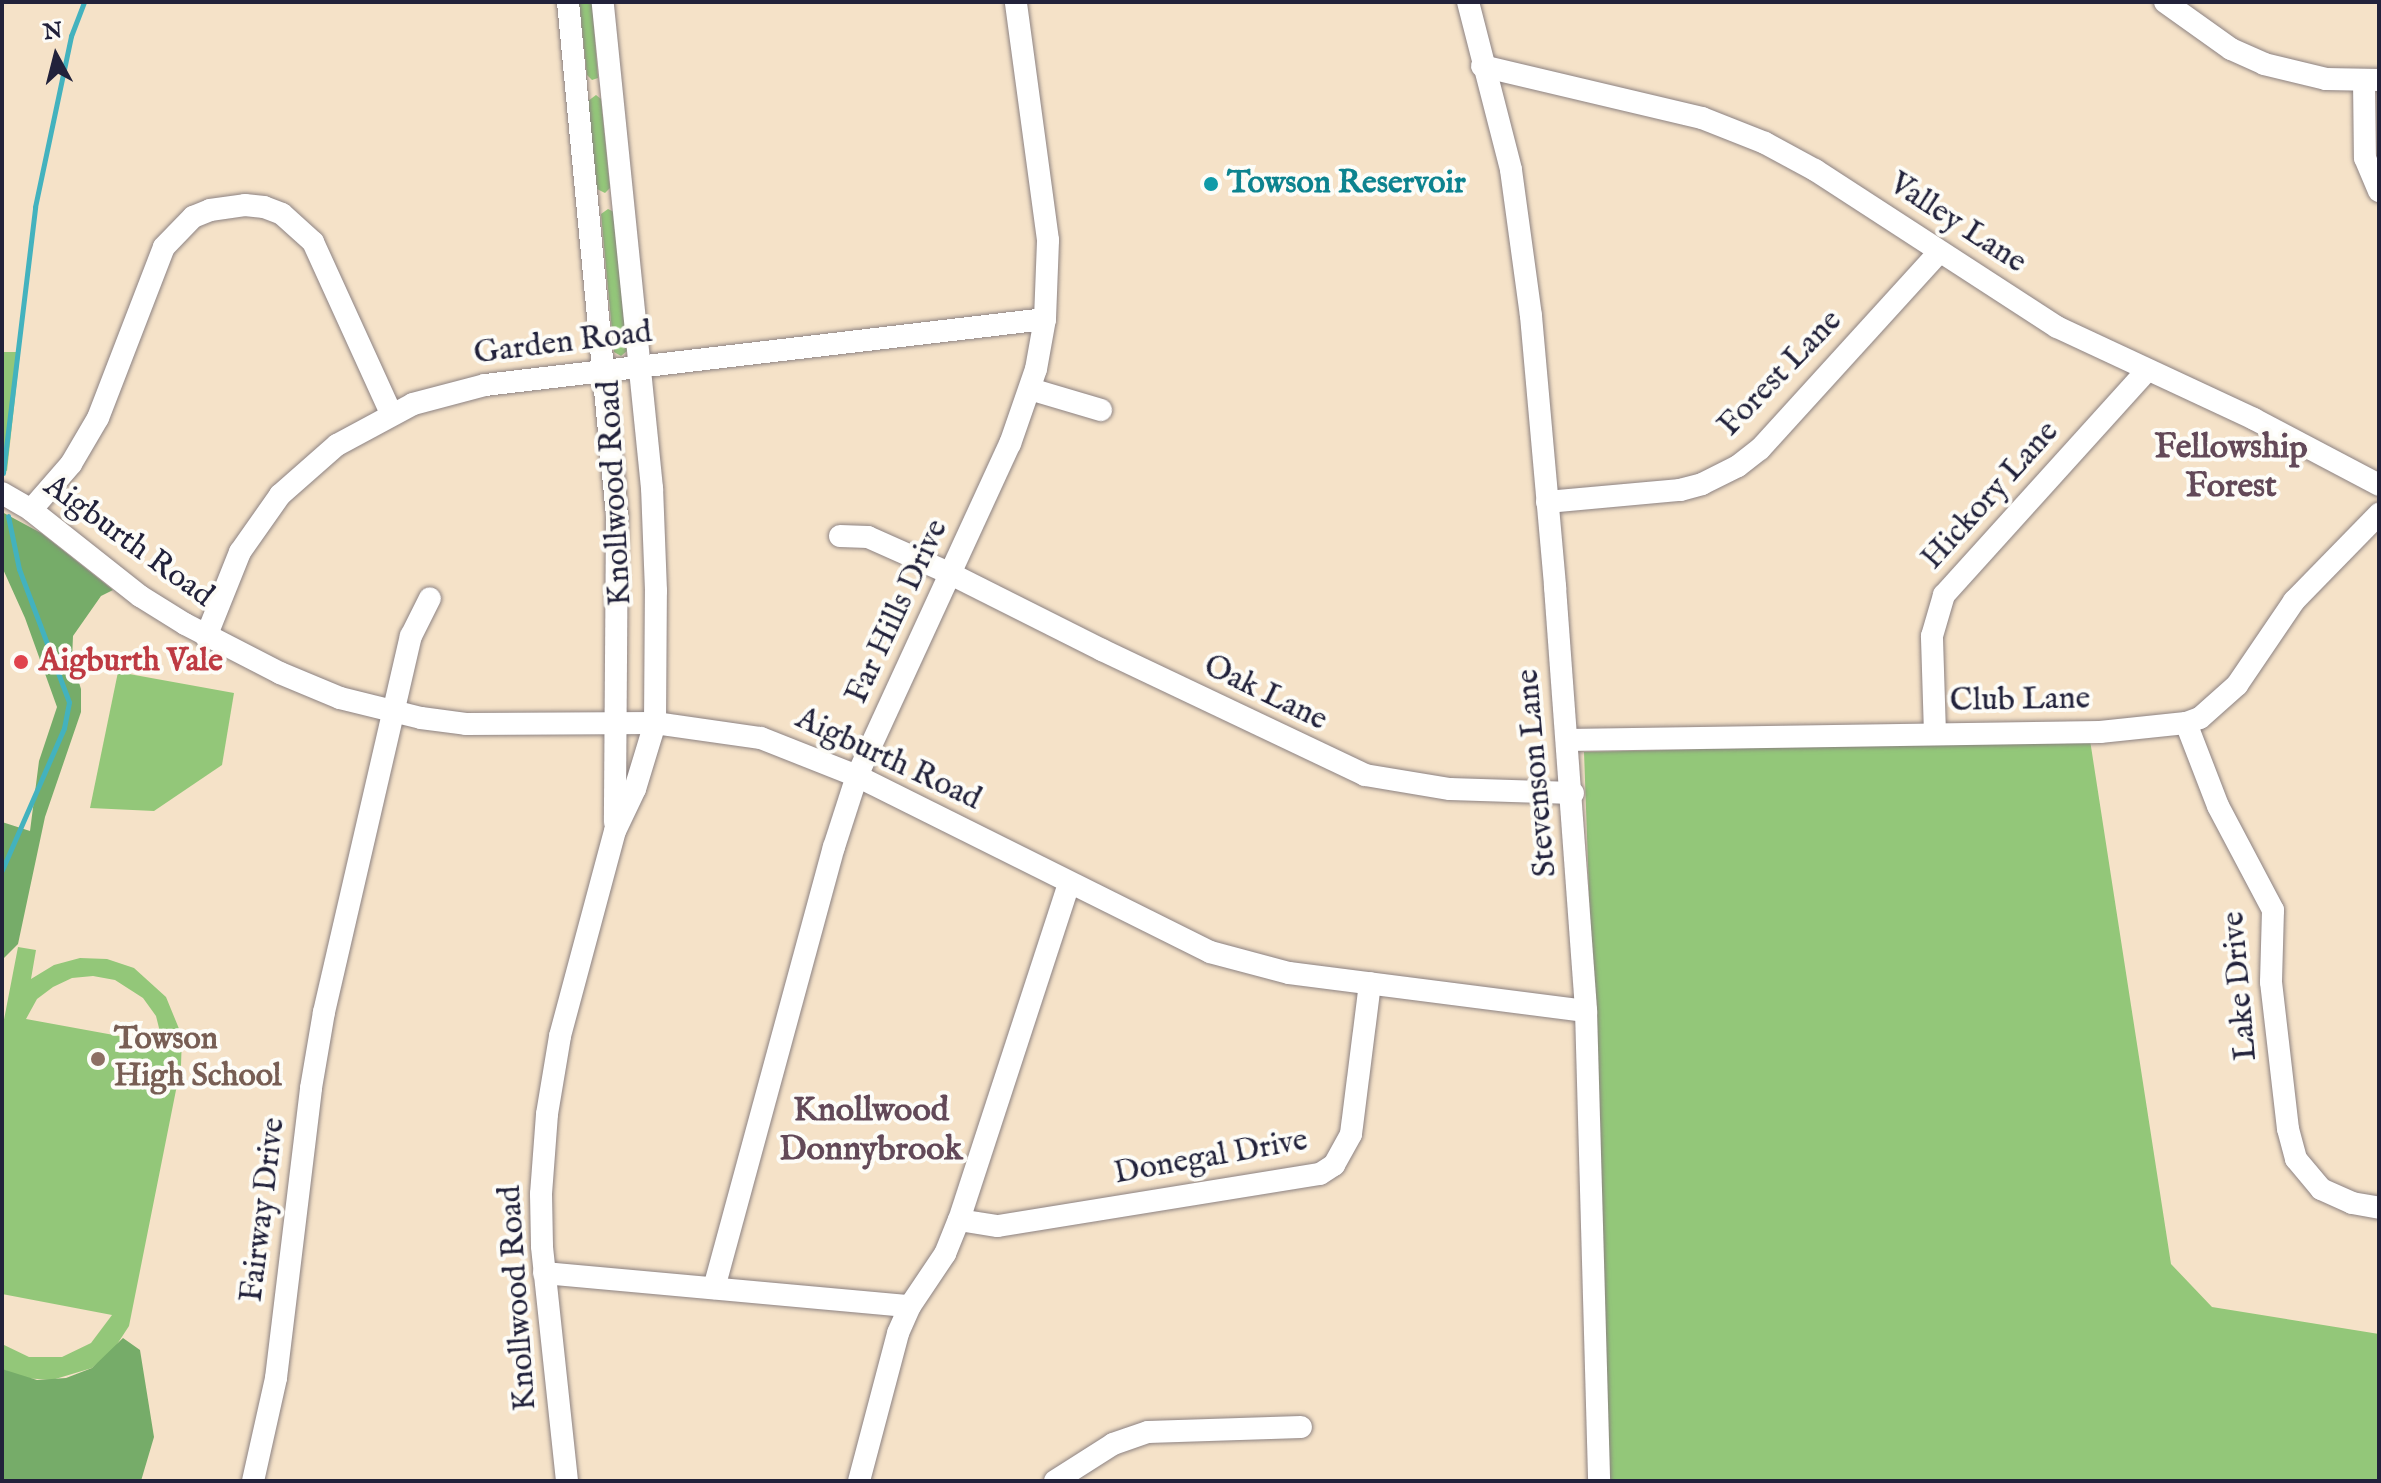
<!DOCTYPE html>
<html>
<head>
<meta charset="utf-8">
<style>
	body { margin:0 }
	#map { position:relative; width:2381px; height:1483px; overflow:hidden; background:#f5e2c8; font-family:"IM FELL English",serif }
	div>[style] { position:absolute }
	.green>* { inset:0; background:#93c779 }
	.forest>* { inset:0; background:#76ac69 }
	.stream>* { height:5px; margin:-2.5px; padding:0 2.5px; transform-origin:2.5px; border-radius:2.5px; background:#43b2be }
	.roads { filter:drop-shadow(0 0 2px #8c8282) drop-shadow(0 0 2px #8c8282) }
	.minor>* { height:22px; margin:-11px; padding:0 11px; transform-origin:11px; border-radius:11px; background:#fff }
	.dots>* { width:22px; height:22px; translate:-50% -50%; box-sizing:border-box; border:4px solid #fdfcf7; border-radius:50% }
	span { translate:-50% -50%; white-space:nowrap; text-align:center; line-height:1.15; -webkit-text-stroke:8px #fdfcf7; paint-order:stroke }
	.culture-label { font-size:32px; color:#0d838f; font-weight:700 }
	.left { translate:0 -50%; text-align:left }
	.street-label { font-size:32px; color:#22223b }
	.health-label { font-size:32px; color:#be3a42; font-weight:700 }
	.education-label { font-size:32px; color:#785e54; font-weight:700 }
	.neighbourhood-label { font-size:34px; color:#634958; font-weight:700 }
	.frame { position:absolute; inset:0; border:4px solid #22223b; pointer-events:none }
	.north { position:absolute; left:16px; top:16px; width:80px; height:80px; -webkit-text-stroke:6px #fdfcf7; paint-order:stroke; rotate:353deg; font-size:22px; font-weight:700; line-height:32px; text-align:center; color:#22223b }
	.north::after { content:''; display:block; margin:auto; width:28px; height:36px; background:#22223b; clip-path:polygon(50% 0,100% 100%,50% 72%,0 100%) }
</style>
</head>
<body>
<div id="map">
	<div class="green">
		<div style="clip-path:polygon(579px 2px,592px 2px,598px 78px,592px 80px,587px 75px)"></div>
		<div style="clip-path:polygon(596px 95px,601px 99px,610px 188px,605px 193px,597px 189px,588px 101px)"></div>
		<div style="clip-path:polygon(608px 209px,614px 212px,627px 351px,621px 356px,614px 352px,601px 214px)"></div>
		<div style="clip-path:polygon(2px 352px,20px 352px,7px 471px,2px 469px)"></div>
		<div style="clip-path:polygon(118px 672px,234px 693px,222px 765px,154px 811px,90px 808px)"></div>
		<div style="clip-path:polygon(2090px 740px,2171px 1264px,2212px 1307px,2379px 1334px,2379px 1481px,1610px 1481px,1584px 752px)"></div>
		<div style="clip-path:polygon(evenodd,18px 947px,36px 950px,31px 979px,54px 965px,80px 958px,107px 959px,134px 968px,166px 997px,182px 1036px,181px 1065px,129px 1326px,114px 1349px,92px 1368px,52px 1380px,23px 1378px,2px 1369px,2px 1344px,29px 1357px,62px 1357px,91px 1343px,112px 1315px,2px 1294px,2px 1030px,18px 947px,93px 976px,115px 980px,143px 998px,156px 1016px,163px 1044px,26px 1019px,37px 999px,53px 987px,72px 978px,93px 976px)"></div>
	</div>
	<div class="forest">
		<div style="clip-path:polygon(2px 512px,41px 533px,113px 590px,101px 596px,73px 636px,72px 660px,81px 689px,81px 712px,45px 817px,18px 944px,2px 960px,2px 822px,30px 831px,39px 761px,57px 707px,25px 618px,2px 567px)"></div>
		<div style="clip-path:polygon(123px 1338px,140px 1350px,154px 1437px,141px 1481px,2px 1481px,2px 1369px,37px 1380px,66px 1378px,92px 1368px)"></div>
	</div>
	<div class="stream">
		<div style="left:3px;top:473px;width:268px;rotate:-83.1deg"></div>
		<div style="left:35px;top:207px;width:175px;rotate:-78.1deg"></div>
		<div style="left:71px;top:36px;width:36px;rotate:-69deg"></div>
		<div style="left:2px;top:870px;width:155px;rotate:-66.4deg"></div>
		<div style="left:64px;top:728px;width:26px;rotate:-79deg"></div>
		<div style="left:69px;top:702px;width:142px;rotate:-110.6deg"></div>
		<div style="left:19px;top:569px;width:54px;rotate:-101.7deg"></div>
	</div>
	<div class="roads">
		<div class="minor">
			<div style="left:568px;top:2px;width:516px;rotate:84.55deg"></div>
			<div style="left:617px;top:516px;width:306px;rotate:90.4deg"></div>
			<div style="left:1468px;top:2px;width:173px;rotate:75.6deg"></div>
			<div style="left:1511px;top:170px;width:147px;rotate:82.2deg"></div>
			<div style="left:1531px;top:316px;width:272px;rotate:84.9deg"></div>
			<div style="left:1555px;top:587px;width:425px;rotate:85.8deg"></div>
			<div style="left:1586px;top:1011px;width:470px;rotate:88.4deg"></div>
			<div style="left:2165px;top:2px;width:81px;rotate:35.5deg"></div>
			<div style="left:2231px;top:49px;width:36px;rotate:24deg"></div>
			<div style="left:2264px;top:64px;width:64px;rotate:13.6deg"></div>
			<div style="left:2326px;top:79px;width:53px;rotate:1.1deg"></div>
			<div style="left:1482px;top:66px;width:226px;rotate:13.3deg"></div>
			<div style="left:1702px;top:118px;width:68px;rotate:21.6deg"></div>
			<div style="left:1765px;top:143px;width:57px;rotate:28.4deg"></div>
			<div style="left:1815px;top:170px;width:288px;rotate:33deg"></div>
			<div style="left:2057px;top:327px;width:217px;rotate:25deg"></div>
			<div style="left:2254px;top:419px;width:141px;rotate:27.8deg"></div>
			<div style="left:2364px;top:81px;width:77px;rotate:89.3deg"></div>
			<div style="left:2365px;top:158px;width:36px;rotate:67deg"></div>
			<div style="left:1030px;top:389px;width:74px;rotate:16.5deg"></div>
			<div style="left:2px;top:493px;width:34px;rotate:30deg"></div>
			<div style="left:31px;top:510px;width:139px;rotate:38.3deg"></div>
			<div style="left:140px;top:596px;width:53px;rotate:31.9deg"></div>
			<div style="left:185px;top:624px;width:107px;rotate:27.3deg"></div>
			<div style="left:280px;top:673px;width:65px;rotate:22.6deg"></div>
			<div style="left:340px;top:698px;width:83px;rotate:13.9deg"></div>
			<div style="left:421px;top:718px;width:45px;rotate:7.6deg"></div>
			<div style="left:466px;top:724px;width:189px;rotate:-0.3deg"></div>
			<div style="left:655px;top:723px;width:107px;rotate:8.1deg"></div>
			<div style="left:761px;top:738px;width:103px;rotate:21.6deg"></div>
			<div style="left:857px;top:776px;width:394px;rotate:26.5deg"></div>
			<div style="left:1210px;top:952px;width:82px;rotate:14.9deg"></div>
			<div style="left:1289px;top:973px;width:299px;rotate:7.3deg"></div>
			<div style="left:1547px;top:502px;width:134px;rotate:-5.2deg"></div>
			<div style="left:1680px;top:490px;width:23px;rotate:-15deg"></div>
			<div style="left:1702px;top:484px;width:40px;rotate:-26.6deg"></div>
			<div style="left:1738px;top:466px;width:28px;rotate:-38deg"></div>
			<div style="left:1760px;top:449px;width:266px;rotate:-47.7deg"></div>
			<div style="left:31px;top:510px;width:61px;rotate:-49deg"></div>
			<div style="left:71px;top:464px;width:53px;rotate:-59.6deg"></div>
			<div style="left:98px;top:418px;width:183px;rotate:-68.9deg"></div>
			<div style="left:164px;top:247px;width:42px;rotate:-46deg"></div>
			<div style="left:193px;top:217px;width:18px;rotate:-22deg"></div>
			<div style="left:210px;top:210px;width:35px;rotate:-8deg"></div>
			<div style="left:245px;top:205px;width:19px;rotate:6deg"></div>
			<div style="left:264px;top:207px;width:19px;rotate:21deg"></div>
			<div style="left:282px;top:214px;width:42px;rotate:42.1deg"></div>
			<div style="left:313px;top:242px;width:188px;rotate:65.5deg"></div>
			<div style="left:840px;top:536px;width:28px;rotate:2deg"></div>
			<div style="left:868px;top:537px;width:91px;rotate:24deg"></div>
			<div style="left:951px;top:574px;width:169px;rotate:26.7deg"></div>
			<div style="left:1102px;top:650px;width:291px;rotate:25.4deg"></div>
			<div style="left:1365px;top:775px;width:86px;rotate:9.4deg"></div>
			<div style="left:1450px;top:789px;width:123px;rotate:1.9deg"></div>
			<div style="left:206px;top:637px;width:92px;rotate:-68.2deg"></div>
			<div style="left:240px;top:552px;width:70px;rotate:-54.9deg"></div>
			<div style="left:280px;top:495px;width:76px;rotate:-41.3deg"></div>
			<div style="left:337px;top:445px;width:86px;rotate:-28.3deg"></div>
			<div style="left:413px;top:404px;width:74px;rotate:-14.8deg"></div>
			<div style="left:485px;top:385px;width:564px;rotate:-6.72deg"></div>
			<div style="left:2186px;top:723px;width:89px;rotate:68.9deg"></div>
			<div style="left:2218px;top:806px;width:118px;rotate:62.1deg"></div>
			<div style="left:2273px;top:910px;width:72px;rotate:91.6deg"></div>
			<div style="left:2271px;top:982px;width:148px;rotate:83.4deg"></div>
			<div style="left:2288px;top:1129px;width:31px;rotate:75deg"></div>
			<div style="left:2296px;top:1159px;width:39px;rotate:50deg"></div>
			<div style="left:2321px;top:1189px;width:34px;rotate:24deg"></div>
			<div style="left:2352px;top:1203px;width:27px;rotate:10deg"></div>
			<div style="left:1935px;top:734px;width:98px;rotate:-91.8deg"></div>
			<div style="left:1932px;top:636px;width:43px;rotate:-73.7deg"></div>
			<div style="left:1944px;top:595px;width:303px;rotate:-47.9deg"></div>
			<div style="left:1567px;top:740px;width:533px;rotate:-0.86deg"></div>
			<div style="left:2100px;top:732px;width:86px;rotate:-6deg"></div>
			<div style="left:2186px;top:723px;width:15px;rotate:-20deg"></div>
			<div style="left:2200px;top:718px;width:50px;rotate:-41.7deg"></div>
			<div style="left:2237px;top:685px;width:102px;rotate:-55.8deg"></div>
			<div style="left:2294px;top:601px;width:122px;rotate:-45.7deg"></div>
			<div style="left:959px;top:1220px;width:39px;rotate:9deg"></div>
			<div style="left:998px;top:1226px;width:326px;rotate:-9.2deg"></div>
			<div style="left:1320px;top:1174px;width:17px;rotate:-33deg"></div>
			<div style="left:1334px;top:1165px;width:35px;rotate:-61deg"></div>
			<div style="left:1351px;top:1134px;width:152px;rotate:-82.8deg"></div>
			<div style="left:544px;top:1273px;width:367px;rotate:5.2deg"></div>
			<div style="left:714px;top:1288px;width:457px;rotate:-74.8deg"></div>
			<div style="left:834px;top:847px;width:75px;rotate:-72.1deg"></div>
			<div style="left:857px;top:776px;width:366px;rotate:-65.3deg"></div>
			<div style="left:1010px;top:444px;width:79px;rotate:-70.9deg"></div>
			<div style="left:1036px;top:369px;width:51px;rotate:-79.8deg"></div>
			<div style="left:1045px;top:319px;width:79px;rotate:-87.8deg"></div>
			<div style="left:1048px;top:240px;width:240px;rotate:-97.7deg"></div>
			<div style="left:253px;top:1481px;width:106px;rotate:-77.4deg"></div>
			<div style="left:276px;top:1378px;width:292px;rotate:-83.1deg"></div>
			<div style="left:311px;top:1088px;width:77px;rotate:-80.3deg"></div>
			<div style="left:324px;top:1012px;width:386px;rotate:-77deg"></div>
			<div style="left:411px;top:636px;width:42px;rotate:-63.4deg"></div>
			<div style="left:567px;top:1481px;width:236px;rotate:-96.1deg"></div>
			<div style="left:542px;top:1246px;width:52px;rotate:-91.1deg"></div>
			<div style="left:541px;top:1194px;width:80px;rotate:-85.7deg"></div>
			<div style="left:547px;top:1114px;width:79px;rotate:-80.5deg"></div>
			<div style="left:560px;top:1036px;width:212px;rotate:-75deg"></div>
			<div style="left:615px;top:831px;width:47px;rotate:-64.5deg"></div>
			<div style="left:635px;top:789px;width:69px;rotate:-73.1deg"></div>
			<div style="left:655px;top:723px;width:132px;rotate:-89.6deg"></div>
			<div style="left:656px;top:591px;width:103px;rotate:-92.2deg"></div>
			<div style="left:652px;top:488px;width:488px;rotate:-95.8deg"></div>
			<div style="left:859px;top:1481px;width:153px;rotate:-75.2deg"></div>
			<div style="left:898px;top:1333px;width:30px;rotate:-66deg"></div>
			<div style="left:910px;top:1306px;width:63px;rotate:-56.1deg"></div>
			<div style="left:945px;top:1254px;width:37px;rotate:-68deg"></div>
			<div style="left:959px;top:1220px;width:354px;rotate:-71.9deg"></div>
			<div style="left:1055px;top:1481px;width:69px;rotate:-32.5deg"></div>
			<div style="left:1113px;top:1444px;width:37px;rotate:-19deg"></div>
			<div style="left:1148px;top:1432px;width:153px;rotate:-1.9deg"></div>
		</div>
	</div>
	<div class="dots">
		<div style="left:1211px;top:184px;background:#0f9aa8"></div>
		<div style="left:21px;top:662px;background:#e0444e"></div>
		<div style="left:98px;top:1059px;background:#8d6e63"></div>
	</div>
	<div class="culture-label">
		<span class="left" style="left:1227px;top:184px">Towson Reservoir</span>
	</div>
	<div class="street-label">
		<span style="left:1957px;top:224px;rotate:33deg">Valley Lane</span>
		<span style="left:563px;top:344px;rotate:-7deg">Garden Road</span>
		<span style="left:1781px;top:374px;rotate:-46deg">Forest Lane</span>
		<span style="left:616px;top:493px;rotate:-93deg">Knollwood Road</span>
		<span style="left:1991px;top:496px;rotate:-48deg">Hickory Lane</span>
		<span style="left:128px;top:542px;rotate:36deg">Aigburth Road</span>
		<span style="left:898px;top:612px;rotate:-65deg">Far Hills Drive</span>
		<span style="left:1265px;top:694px;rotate:26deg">Oak Lane</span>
		<span style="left:2020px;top:701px;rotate:-1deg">Club Lane</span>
		<span style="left:888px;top:760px;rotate:25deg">Aigburth Road</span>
		<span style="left:1538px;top:773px;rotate:-95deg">Stevenson Lane</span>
		<span style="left:2241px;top:986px;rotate:-95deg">Lake Drive</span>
		<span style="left:1211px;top:1158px;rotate:-10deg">Donegal Drive</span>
		<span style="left:264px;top:1210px;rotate:-83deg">Fairway Drive</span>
		<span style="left:519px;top:1298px;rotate:-94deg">Knollwood Road</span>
	</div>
	<div class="health-label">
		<span class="left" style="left:39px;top:662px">Aigburth Vale</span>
	</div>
	<div class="education-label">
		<span class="left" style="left:114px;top:1059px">Towson<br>High School</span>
	</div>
	<div class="neighbourhood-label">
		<span style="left:2231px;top:467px">Fellowship<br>Forest</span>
		<span style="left:871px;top:1130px">Knollwood<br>Donnybrook</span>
	</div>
	<div class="frame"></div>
	<div class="north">N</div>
</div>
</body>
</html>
